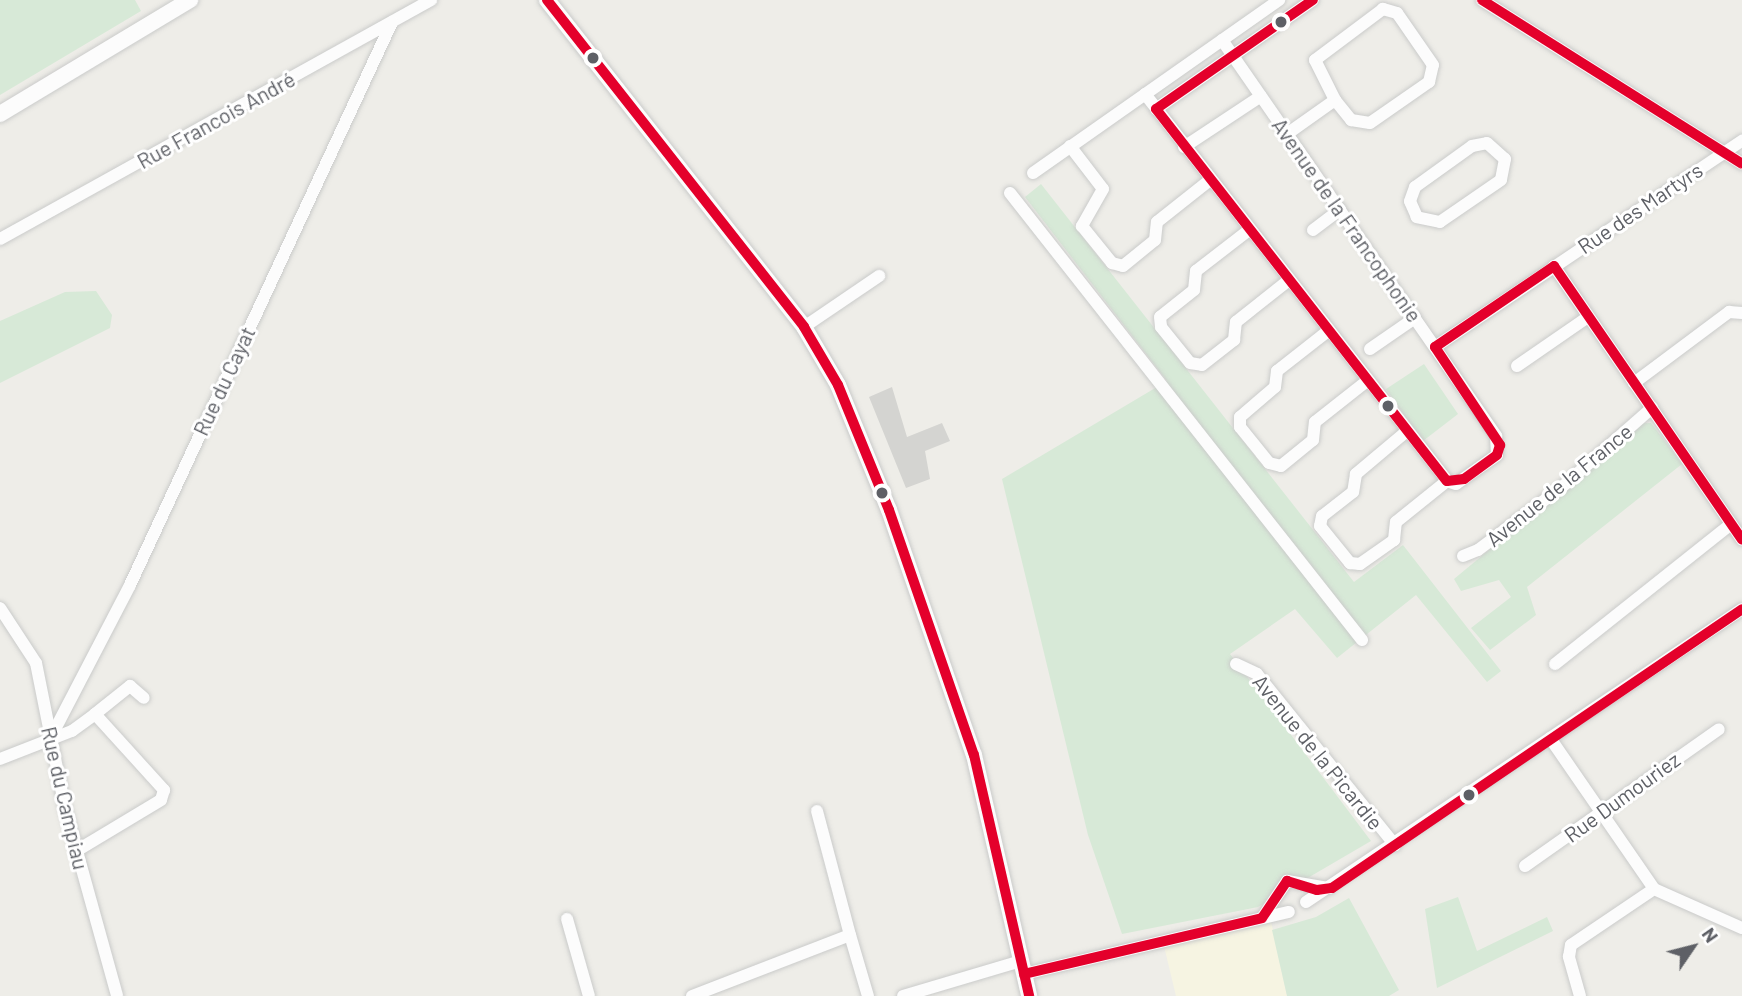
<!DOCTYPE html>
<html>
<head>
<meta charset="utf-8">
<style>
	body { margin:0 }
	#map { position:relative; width:1742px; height:996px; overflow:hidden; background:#eeede8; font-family:Barlow,sans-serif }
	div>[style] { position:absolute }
	.commercial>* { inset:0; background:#f6f4e2 }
	.green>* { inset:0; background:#d7e9d7 }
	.building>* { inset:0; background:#d4d4d1 }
	.roads { filter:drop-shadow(0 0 2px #cacbca) drop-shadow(0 0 2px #cacbca) }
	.street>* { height:12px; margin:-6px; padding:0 6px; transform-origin:6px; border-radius:6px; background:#fcfcfc }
	.secondary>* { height:16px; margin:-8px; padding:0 8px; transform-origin:8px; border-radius:8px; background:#fcfcfc }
	.bus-1>* { height:10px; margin:-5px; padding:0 5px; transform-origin:5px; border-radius:5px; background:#e4002b }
	.dots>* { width:19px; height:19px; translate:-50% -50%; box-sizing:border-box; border:4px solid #fff; border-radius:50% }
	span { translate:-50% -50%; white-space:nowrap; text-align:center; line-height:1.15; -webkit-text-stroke:6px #fff; paint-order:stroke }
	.street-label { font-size:21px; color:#5e6066 }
	.north { position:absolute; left:1658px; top:912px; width:70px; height:70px; -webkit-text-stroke:5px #fff; paint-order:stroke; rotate:55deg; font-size:19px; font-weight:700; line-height:28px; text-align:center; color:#5e6066 }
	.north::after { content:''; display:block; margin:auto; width:24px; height:32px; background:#5e6066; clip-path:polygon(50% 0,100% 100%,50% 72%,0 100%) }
</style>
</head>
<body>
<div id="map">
	<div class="commercial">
		<div style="clip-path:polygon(1270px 916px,1287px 996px,1176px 996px,1163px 942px)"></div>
	</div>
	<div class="green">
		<div style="clip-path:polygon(0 0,135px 0,141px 11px,0 95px)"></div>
		<div style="clip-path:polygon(1041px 184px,1354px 582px,1403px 545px,1501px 671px,1487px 682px,1416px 595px,1337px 658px,1295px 609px,1230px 654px,1371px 841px,1258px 907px,1122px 934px,1088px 835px,1002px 479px,1167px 381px,1025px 197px)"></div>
		<div style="clip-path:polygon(96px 291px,112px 315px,110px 328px,0 383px,0 321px,65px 292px)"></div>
		<div style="clip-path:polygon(1424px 364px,1458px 414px,1423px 441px,1386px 389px)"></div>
		<div style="clip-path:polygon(1642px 423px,1651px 423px,1682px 464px,1527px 587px,1536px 615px,1490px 650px,1471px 628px,1511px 597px,1499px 580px,1461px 591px,1454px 579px)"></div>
		<div style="clip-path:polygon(1458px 897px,1477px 951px,1547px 917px,1553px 931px,1437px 988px,1425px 909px)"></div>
		<div style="clip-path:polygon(1349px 898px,1399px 990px,1389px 996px,1287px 996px,1272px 930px,1316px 917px)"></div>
	</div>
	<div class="building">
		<div style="clip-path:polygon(892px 387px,907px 437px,942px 423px,950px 441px,925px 451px,930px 479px,906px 488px,869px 397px)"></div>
	</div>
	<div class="roads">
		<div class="street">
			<div style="left:1482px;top:0;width:307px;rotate:32.2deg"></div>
			<div style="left:1222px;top:40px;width:482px;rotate:55.3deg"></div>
			<div style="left:1496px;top:436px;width:19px;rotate:87deg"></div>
			<div style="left:1497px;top:455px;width:50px;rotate:144.7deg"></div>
			<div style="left:1456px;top:484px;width:9px;rotate:-162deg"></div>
			<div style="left:1145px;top:94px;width:491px;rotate:52deg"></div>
			<div style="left:1156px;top:109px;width:191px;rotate:-34.8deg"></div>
			<div style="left:1287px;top:134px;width:59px;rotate:-35.3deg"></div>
			<div style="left:1335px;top:100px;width:26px;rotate:51deg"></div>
			<div style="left:1351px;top:120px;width:19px;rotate:9deg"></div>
			<div style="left:1370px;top:123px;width:72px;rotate:-34.8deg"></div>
			<div style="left:1429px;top:82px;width:17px;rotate:-77deg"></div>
			<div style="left:1433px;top:65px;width:63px;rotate:-124.7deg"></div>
			<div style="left:1397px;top:13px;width:15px;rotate:-164deg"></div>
			<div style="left:1383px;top:9px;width:85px;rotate:143.1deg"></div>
			<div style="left:1315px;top:60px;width:45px;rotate:63.4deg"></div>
			<div style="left:1487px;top:143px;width:24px;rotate:42deg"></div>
			<div style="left:1505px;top:159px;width:21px;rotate:101deg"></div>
			<div style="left:1501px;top:180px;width:74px;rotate:145.5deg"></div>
			<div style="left:1440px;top:222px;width:24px;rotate:-168deg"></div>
			<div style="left:1417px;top:217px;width:17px;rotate:-114deg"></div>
			<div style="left:1410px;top:201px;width:15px;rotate:-70deg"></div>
			<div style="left:1415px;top:187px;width:70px;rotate:-35.7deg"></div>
			<div style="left:1472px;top:146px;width:15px;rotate:-11deg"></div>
			<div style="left:1070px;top:146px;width:54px;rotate:52.5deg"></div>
			<div style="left:1103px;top:189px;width:43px;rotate:119.6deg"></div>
			<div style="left:1082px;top:226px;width:48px;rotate:51deg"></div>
			<div style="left:1112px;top:263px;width:11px;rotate:15deg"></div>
			<div style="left:1123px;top:266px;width:41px;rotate:-39.1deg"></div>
			<div style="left:1155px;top:240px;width:18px;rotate:-84deg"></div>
			<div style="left:1157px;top:222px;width:68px;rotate:-38.4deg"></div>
			<div style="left:1184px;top:147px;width:92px;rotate:-33.5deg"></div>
			<div style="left:1033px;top:173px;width:301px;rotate:-35.1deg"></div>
			<div style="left:1010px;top:193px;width:569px;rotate:51.78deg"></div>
			<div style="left:1249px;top:230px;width:67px;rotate:142.3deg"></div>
			<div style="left:1196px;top:271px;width:19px;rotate:96deg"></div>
			<div style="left:1194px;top:290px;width:43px;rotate:141.5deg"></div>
			<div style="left:1160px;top:317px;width:10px;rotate:84deg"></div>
			<div style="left:1161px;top:327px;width:46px;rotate:51.1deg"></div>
			<div style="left:1190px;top:363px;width:12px;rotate:9deg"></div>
			<div style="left:1202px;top:365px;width:41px;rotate:-38deg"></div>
			<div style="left:1234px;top:340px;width:18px;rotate:-84deg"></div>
			<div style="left:1236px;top:322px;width:68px;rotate:-38.4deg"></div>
			<div style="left:1313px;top:230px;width:34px;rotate:-37deg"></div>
			<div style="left:0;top:239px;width:493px;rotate:-29deg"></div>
			<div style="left:1554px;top:266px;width:332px;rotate:55.5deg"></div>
			<div style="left:804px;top:327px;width:91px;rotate:-34.2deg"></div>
			<div style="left:1328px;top:331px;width:65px;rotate:141.9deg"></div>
			<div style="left:1277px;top:371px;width:16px;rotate:97deg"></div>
			<div style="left:1275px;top:387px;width:46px;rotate:139.4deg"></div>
			<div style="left:1240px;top:417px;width:10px;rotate:90deg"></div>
			<div style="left:1240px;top:427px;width:46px;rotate:51.1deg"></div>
			<div style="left:1269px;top:463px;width:12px;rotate:14deg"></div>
			<div style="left:1281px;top:466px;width:41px;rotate:-39.1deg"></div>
			<div style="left:1313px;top:440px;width:18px;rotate:-84deg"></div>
			<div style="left:1315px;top:422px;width:66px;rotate:-38.3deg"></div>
			<div style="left:1435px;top:347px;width:370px;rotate:-33.9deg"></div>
			<div style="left:1370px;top:349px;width:55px;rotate:-34.6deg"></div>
			<div style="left:1517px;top:366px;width:86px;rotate:-34.6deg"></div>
			<div style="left:1634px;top:383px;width:119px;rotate:-36.8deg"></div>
			<div style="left:1729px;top:312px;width:13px;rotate:4deg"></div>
			<div style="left:1407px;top:431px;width:67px;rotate:139.9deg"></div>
			<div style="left:1356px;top:474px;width:18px;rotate:99deg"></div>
			<div style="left:1353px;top:492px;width:39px;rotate:142deg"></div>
			<div style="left:1322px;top:516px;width:10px;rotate:101deg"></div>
			<div style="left:1320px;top:526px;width:48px;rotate:51deg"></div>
			<div style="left:1350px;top:563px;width:10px;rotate:6deg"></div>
			<div style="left:1360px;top:564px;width:42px;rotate:-35.2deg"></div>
			<div style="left:1394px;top:540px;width:18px;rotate:-84deg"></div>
			<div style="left:1396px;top:522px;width:65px;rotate:-38.8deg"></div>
			<div style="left:1463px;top:556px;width:16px;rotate:-22deg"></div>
			<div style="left:1478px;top:550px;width:105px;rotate:-36.9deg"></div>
			<div style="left:1562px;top:487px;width:120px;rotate:-41.3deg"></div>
			<div style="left:0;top:608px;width:66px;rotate:56.8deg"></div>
			<div style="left:36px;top:663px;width:148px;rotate:78.7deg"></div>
			<div style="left:65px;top:808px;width:195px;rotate:74.5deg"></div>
			<div style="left:1236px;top:664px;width:23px;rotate:25deg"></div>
			<div style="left:1257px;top:674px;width:220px;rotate:51.1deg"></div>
			<div style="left:1555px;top:664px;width:225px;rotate:-38.5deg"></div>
			<div style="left:95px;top:714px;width:45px;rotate:-38.7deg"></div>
			<div style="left:130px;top:686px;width:18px;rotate:41deg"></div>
			<div style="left:51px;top:737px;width:171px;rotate:-62.5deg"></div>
			<div style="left:130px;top:585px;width:621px;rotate:-65.04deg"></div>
			<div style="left:1550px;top:738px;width:183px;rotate:55.4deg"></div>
			<div style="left:1654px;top:889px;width:96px;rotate:23.9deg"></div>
			<div style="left:0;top:759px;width:77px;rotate:-21.3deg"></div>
			<div style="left:72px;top:731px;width:29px;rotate:-36deg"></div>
			<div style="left:95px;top:714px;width:103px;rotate:47.8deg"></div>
			<div style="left:164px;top:790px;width:10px;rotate:107deg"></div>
			<div style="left:161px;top:800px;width:99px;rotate:149deg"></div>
			<div style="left:817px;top:811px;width:128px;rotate:75.1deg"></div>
			<div style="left:1525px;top:866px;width:237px;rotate:-35.2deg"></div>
			<div style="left:1306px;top:902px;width:525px;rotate:-33.9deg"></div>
			<div style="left:1262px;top:918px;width:45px;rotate:-56deg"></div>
			<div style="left:1287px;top:881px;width:43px;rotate:9.5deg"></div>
			<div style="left:567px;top:919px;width:80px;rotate:74.1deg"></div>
			<div style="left:1024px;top:974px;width:272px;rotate:-13.2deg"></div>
			<div style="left:692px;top:996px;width:169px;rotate:-21.1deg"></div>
			<div style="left:850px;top:935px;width:64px;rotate:73.6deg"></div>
			<div style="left:903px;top:996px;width:123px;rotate:-16.5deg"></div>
			<div style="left:1580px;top:996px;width:41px;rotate:-105.8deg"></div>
			<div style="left:1569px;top:957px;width:12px;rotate:-81deg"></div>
			<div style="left:1571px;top:945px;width:100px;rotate:-34deg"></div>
		</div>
		<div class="secondary">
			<div style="left:547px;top:0;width:416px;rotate:51.8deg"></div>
			<div style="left:804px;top:327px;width:67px;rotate:59.6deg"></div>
			<div style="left:838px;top:385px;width:135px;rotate:67.8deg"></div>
			<div style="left:889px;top:510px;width:259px;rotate:70.9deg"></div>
			<div style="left:974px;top:755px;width:247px;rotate:77.1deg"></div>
			<div style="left:0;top:114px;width:222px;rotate:-31deg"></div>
		</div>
	</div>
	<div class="bus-1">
		<div style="left:547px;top:0;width:416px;rotate:51.8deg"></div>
		<div style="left:804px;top:327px;width:67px;rotate:59.6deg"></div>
		<div style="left:838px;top:385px;width:135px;rotate:67.8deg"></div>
		<div style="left:889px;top:510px;width:259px;rotate:70.9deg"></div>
		<div style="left:974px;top:755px;width:247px;rotate:77.1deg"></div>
		<div style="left:1482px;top:0;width:307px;rotate:32.2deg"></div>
		<div style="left:1156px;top:109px;width:472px;rotate:52deg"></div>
		<div style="left:1156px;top:109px;width:191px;rotate:-34.8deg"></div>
		<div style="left:1554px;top:266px;width:332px;rotate:55.5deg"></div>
		<div style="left:1435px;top:347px;width:118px;rotate:56.4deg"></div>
		<div style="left:1500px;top:445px;width:10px;rotate:107deg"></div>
		<div style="left:1497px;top:455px;width:41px;rotate:144deg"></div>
		<div style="left:1464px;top:479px;width:17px;rotate:173deg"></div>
		<div style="left:1435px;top:347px;width:144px;rotate:-34.2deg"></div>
		<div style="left:1024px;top:974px;width:244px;rotate:-13.2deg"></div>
		<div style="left:1262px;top:918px;width:45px;rotate:-56deg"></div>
		<div style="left:1287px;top:881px;width:31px;rotate:17deg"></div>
		<div style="left:1317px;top:890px;width:15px;rotate:-8deg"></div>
		<div style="left:1332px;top:888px;width:496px;rotate:-34.2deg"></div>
	</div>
	<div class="dots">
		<div style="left:1281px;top:22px;background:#5e6066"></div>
		<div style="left:593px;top:58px;background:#5e6066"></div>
		<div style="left:1388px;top:406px;background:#5e6066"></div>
		<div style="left:882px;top:493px;background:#5e6066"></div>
		<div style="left:1469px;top:795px;background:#5e6066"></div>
	</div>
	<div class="street-label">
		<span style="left:216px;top:120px;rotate:-29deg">Rue Francois André</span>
		<span style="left:1640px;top:208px;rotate:-34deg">Rue des Martyrs</span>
		<span style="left:1347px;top:220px;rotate:55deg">Avenue de la Francophonie</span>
		<span style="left:224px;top:381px;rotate:-65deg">Rue du Cayat</span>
		<span style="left:1559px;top:485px;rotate:-39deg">Avenue de la France</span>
		<span style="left:1318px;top:752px;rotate:51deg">Avenue de la Picardie</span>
		<span style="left:1622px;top:797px;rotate:-36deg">Rue Dumouriez</span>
		<span style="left:65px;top:798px;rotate:77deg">Rue du Campiau</span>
	</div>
	<div class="north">N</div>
</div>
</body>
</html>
